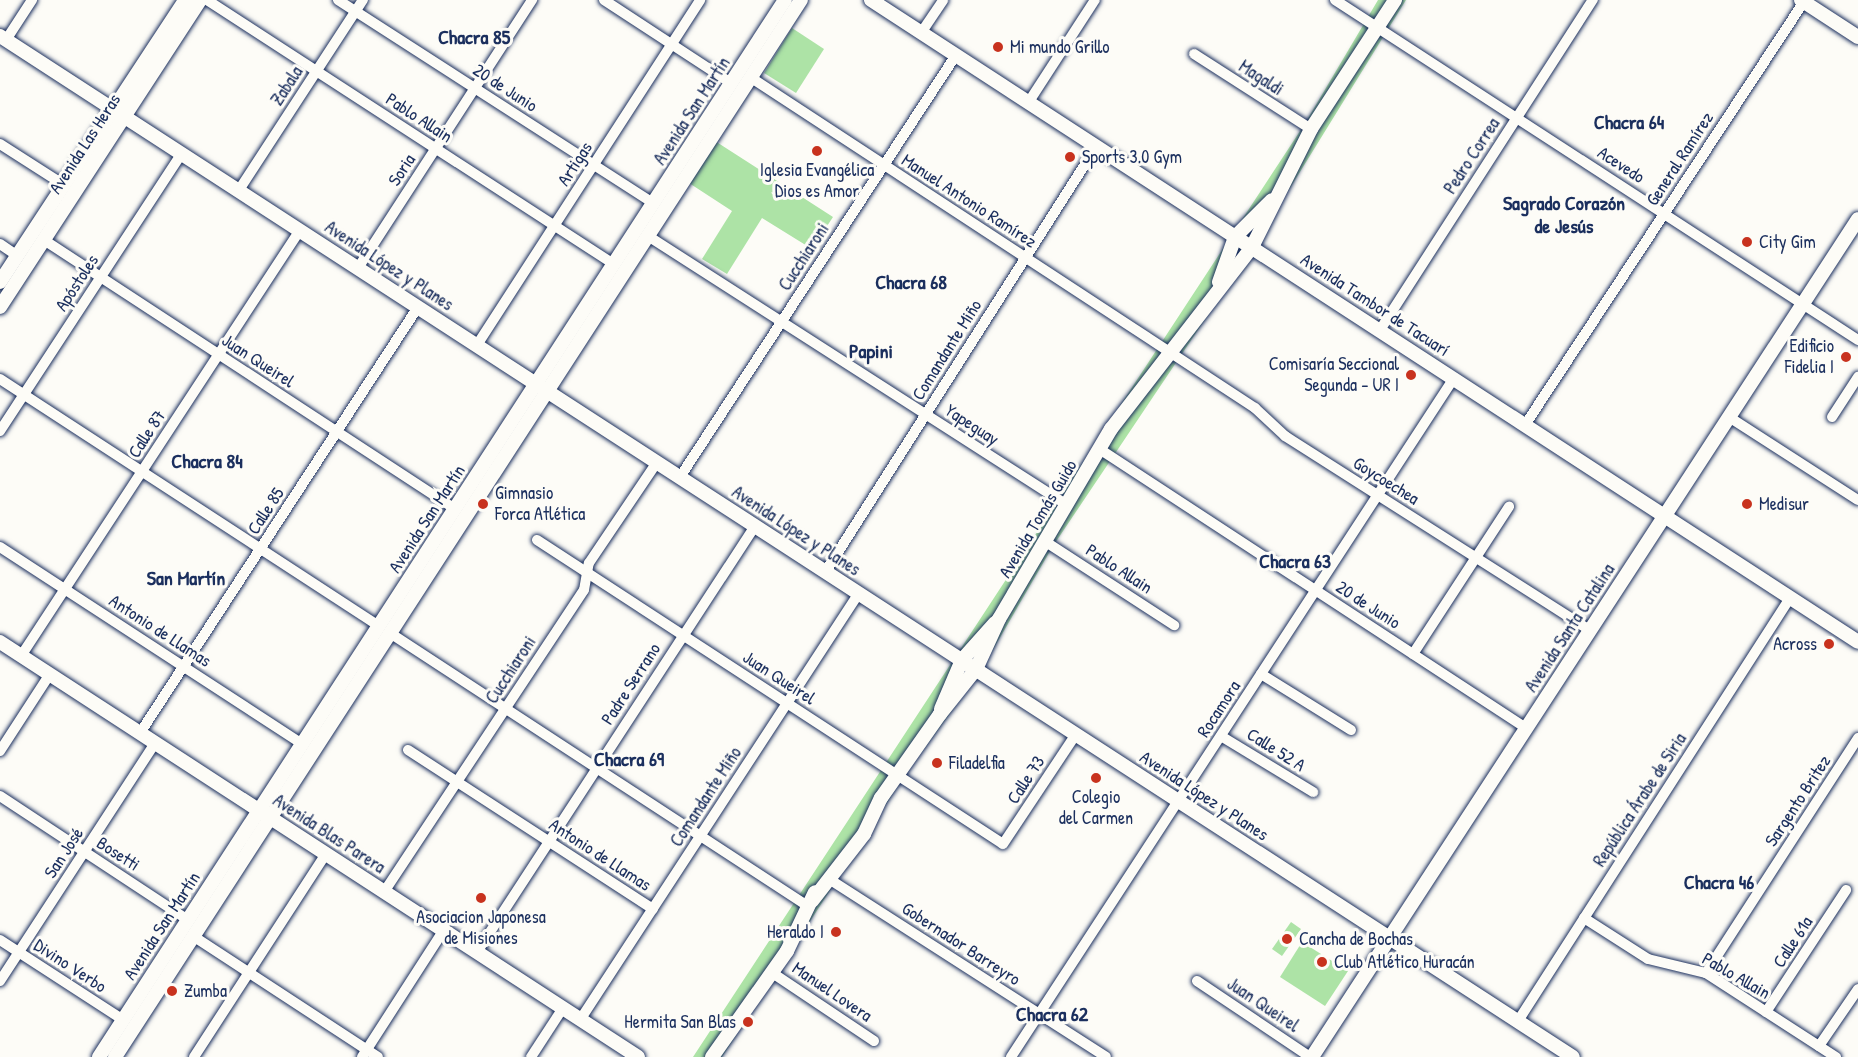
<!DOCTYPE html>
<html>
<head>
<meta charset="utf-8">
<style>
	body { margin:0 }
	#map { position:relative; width:1858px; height:1057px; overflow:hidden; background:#fdfcf7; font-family:"Patrick Hand",sans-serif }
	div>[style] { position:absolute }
	.green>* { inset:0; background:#ade3a6 }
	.roads { filter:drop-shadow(0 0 2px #1b2f5e) drop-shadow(0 0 2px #1b2f5e) }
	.minor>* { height:10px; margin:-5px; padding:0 5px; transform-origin:5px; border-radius:5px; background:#fdfcf7 }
	.major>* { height:14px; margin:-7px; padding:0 7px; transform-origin:7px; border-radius:7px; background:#fdfcf7 }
	.dots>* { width:16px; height:16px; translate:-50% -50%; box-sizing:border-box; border:3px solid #fdfcf7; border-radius:50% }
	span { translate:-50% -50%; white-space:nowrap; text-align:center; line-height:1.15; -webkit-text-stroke:6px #fdfcf7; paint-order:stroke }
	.poi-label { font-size:18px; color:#1b2f5e }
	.left { translate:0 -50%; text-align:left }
	.right { translate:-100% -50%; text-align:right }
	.street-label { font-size:18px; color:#1b2f5e }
	.neighbourhood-label { font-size:20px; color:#1b2f5e; font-weight:700 }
</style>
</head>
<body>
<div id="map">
	<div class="green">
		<div style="clip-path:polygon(1378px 0,1406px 0,1253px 248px,1053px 546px,980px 672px,903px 778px,722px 1057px,693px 1057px,1304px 125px)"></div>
		<div style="clip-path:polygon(792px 28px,824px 49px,796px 93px,764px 73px)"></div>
		<div style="clip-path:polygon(715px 141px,833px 217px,812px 249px,762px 218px,727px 274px,702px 259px,732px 211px,689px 183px)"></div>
		<div style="clip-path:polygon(1291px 922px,1301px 929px,1282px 956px,1272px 949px)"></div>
		<div style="clip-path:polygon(1302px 942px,1348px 971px,1325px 1006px,1280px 977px)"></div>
	</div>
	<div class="roads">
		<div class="minor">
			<div style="left:207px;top:0;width:485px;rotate:33deg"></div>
			<div style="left:338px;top:0;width:375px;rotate:32.8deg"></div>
			<div style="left:604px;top:0;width:152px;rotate:33.2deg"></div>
			<div style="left:1335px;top:0;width:624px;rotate:33.03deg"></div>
			<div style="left:921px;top:33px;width:40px;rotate:-56deg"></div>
			<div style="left:6px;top:40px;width:48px;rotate:-57deg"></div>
			<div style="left:1194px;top:54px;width:139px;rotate:32.7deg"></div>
			<div style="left:750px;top:77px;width:604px;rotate:33.24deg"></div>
			<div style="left:1255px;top:408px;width:41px;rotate:43deg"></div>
			<div style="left:1285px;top:436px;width:361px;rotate:32.5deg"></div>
			<div style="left:1028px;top:103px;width:123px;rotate:-57deg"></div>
			<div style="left:0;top:144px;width:76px;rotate:32.6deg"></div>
			<div style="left:239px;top:190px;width:227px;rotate:-56.9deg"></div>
			<div style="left:648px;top:236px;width:498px;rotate:32.7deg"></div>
			<div style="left:44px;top:240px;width:491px;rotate:33.2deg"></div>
			<div style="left:0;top:244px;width:22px;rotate:34deg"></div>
			<div style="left:358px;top:268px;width:320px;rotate:-57deg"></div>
			<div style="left:1380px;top:330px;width:393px;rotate:-57.2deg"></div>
			<div style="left:477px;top:345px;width:411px;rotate:-57.1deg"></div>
			<div style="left:0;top:379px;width:452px;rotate:33.1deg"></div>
			<div style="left:1729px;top:417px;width:153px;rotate:32.8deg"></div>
			<div style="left:1832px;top:417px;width:48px;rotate:-57deg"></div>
			<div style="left:1525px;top:425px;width:509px;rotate:-56.62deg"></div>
			<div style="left:0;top:431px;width:332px;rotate:-56.8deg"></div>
			<div style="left:1101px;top:450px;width:508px;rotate:33.19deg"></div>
			<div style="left:680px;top:477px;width:504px;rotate:-56.81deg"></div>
			<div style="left:537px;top:540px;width:556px;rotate:33.12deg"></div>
			<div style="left:1003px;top:844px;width:132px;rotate:-56.4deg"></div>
			<div style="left:1046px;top:542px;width:153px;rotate:33deg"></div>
			<div style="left:0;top:547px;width:361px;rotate:33.1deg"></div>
			<div style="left:826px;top:571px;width:503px;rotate:-57.51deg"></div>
			<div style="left:390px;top:633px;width:501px;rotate:33.18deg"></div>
			<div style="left:1413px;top:654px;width:176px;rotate:-56.9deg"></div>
			<div style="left:21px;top:656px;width:509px;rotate:-56.78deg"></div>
			<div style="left:1261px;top:674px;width:106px;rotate:31.9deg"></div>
			<div style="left:140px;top:733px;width:509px;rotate:-56.87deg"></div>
			<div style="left:1221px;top:736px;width:108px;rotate:31.3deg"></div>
			<div style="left:408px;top:750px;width:292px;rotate:33deg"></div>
			<div style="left:0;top:751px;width:92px;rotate:-57deg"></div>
			<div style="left:0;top:796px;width:225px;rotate:33.4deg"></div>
			<div style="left:829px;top:879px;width:329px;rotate:32.7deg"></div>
			<div style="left:384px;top:892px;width:362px;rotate:-56.5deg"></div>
			<div style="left:584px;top:590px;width:27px;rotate:-80deg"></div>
			<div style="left:589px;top:563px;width:122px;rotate:-56deg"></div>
			<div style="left:1584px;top:918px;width:76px;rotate:32.6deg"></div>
			<div style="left:1648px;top:959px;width:60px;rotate:13.6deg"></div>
			<div style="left:1706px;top:973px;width:155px;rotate:32.9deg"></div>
			<div style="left:193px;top:936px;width:221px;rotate:33.2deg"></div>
			<div style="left:0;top:940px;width:147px;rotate:33deg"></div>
			<div style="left:477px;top:952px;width:509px;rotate:-56.87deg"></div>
			<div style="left:771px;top:972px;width:124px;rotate:33.8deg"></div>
			<div style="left:1706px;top:973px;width:280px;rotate:-57.1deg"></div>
			<div style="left:0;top:981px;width:284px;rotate:-56.9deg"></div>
			<div style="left:1197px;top:981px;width:136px;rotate:33.9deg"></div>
			<div style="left:1766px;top:1012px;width:146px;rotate:-56.7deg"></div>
			<div style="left:580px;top:1020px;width:510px;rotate:-56.84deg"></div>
			<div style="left:1518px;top:1021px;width:503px;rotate:-57.26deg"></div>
			<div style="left:1819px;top:1046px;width:69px;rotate:-55.6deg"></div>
			<div style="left:194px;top:1057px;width:242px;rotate:-57deg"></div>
			<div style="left:362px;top:1057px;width:151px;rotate:-57.2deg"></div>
			<div style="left:531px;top:1057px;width:59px;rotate:-56.9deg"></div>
			<div style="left:1011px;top:1057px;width:811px;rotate:-56.88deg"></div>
		</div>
		<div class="major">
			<div style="left:871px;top:0;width:1177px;rotate:33.04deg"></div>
			<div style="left:1801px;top:0;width:68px;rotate:33deg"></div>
			<div style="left:0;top:36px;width:1875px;rotate:32.99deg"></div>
			<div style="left:0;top:282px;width:337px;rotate:-56.7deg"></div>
			<div style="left:1219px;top:282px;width:48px;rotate:-70.4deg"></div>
			<div style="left:1235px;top:237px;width:52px;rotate:-45deg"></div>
			<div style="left:0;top:307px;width:366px;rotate:-56.9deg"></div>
			<div style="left:0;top:642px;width:761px;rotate:33.04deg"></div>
			<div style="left:941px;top:709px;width:53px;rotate:-66.8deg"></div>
			<div style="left:962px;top:660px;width:50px;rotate:-48.3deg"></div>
			<div style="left:812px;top:901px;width:85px;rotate:-52.2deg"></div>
			<div style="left:864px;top:834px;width:40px;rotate:-65deg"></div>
			<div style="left:881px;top:798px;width:103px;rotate:-54.9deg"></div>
			<div style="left:940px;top:714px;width:58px;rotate:-51.3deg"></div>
			<div style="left:976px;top:669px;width:55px;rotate:-65.3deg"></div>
			<div style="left:999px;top:619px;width:221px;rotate:-59.5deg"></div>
			<div style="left:1111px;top:429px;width:230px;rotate:-52.2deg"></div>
			<div style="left:1252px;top:247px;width:132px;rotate:-63.4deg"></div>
			<div style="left:1311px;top:129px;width:154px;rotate:-56.9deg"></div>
			<div style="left:99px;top:1057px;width:1260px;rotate:-57.02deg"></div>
			<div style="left:115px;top:1057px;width:1260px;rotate:-57.02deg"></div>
			<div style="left:712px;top:1057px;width:130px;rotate:-54.7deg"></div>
			<div style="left:787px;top:951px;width:65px;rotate:-64.6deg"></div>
			<div style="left:1312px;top:1057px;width:1000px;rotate:-56.91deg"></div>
		</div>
	</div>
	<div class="dots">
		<div style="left:998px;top:47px;background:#c8321e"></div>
		<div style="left:817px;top:151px;background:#c8321e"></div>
		<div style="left:1070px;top:157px;background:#c8321e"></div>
		<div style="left:1747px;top:242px;background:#c8321e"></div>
		<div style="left:1846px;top:357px;background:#c8321e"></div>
		<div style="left:1411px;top:375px;background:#c8321e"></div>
		<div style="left:483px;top:504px;background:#c8321e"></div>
		<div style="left:1747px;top:504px;background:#c8321e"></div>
		<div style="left:1829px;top:644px;background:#c8321e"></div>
		<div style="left:937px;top:763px;background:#c8321e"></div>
		<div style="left:1096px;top:778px;background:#c8321e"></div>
		<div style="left:481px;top:898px;background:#c8321e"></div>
		<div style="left:836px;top:932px;background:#c8321e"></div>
		<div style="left:1287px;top:939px;background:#c8321e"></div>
		<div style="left:1322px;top:962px;background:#c8321e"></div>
		<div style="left:172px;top:991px;background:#c8321e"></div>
		<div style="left:748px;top:1022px;background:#c8321e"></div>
	</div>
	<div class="poi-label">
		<span class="left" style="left:1010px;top:47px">Mi mundo Grillo</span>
		<span class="left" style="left:1082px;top:157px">Sports 3.0 Gym</span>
		<span style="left:817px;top:181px">Iglesia Evangélica<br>Dios es Amor</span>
		<span class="left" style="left:1759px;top:242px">City Gim</span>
		<span class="right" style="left:1834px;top:357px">Edificio<br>Fidelia I</span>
		<span class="right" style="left:1399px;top:375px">Comisaría Seccional<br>Segunda - UR I</span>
		<span class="left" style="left:495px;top:504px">Gimnasio<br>Forca Atlética</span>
		<span class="left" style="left:1759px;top:504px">Medisur</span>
		<span class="right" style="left:1817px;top:644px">Across</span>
		<span class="left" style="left:949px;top:763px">Filadelfia</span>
		<span style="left:1096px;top:808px">Colegio<br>del Carmen</span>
		<span style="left:481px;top:928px">Asociacion Japonesa<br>de Misiones</span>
		<span class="right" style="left:824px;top:932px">Heraldo I</span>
		<span class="left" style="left:1299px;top:939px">Cancha de Bochas</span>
		<span class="left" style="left:1334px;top:962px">Club Atlético Huracán</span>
		<span class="left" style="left:184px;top:991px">Zumba</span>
		<span class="right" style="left:736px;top:1022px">Hermita San Blas</span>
	</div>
	<div class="street-label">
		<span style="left:1261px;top:78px;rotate:33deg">Magaldi</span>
		<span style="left:287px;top:86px;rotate:-57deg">Zabala</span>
		<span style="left:505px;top:88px;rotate:33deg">20 de Junio</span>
		<span style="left:692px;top:111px;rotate:-57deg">Avenida San Martín</span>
		<span style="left:419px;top:118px;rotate:33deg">Pablo Allain</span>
		<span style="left:85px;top:144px;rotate:-57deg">Avenida Las Heras</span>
		<span style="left:1472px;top:156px;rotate:-57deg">Pedro Correa</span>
		<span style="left:1680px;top:159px;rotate:-57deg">General Ramírez</span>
		<span style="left:575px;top:164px;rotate:-57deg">Artigas</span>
		<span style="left:1621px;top:165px;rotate:33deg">Acevedo</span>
		<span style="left:402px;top:170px;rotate:-57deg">Soria</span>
		<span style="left:969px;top:201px;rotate:33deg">Manuel Antonio Ramírez</span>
		<span style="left:804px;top:257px;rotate:-57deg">Cucchiaroni</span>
		<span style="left:389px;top:266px;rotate:33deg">Avenida López y Planes</span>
		<span style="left:77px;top:283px;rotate:-57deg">Apóstoles</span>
		<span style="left:1375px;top:305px;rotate:33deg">Avenida Tambor de Tacuarí</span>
		<span style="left:947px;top:350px;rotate:-58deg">Comandante Miño</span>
		<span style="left:258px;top:361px;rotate:33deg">Juan Queirel</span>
		<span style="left:972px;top:425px;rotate:33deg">Yapeguay</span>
		<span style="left:147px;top:434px;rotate:-57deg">Calle 87</span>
		<span style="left:1386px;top:481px;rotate:32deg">Goycoechea</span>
		<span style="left:266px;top:511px;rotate:-57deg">Calle 85</span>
		<span style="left:427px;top:519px;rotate:-57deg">Avenida San Martín</span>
		<span style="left:1038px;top:519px;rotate:-59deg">Avenida Tomás Guido</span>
		<span style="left:796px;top:531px;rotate:33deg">Avenida López y Planes</span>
		<span style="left:1119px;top:569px;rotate:33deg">Pablo Allain</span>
		<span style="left:1368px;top:605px;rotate:33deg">20 de Junio</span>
		<span style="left:1570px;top:628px;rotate:-57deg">Avenida Santa Catalina</span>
		<span style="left:160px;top:631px;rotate:33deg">Antonio de Llamas</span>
		<span style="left:511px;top:670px;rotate:-57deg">Cucchiaroni</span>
		<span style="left:779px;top:678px;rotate:33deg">Juan Queirel</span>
		<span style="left:631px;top:684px;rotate:-57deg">Padre Serrano</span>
		<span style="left:1219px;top:709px;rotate:-57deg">Rocamora</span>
		<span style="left:1276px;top:750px;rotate:32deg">Calle 52 A</span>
		<span style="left:1026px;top:780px;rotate:-57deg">Calle 73</span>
		<span style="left:1204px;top:796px;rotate:33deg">Avenida López y Planes</span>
		<span style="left:706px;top:797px;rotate:-57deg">Comandante Miño</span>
		<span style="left:1640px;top:800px;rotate:-57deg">República Árabe de Siria</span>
		<span style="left:1798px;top:801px;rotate:-57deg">Sargento Britez</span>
		<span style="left:329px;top:834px;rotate:33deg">Avenida Blas Parera</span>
		<span style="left:64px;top:853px;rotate:-57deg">San José</span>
		<span style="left:118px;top:854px;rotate:33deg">Bosetti</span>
		<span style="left:600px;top:855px;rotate:33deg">Antonio de Llamas</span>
		<span style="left:162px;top:926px;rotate:-57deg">Avenida San Martín</span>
		<span style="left:1793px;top:942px;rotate:-57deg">Calle 61a</span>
		<span style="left:961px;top:944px;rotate:33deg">Gobernador Barreyro</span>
		<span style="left:70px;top:966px;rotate:33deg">Divino Verbo</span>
		<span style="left:1736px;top:976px;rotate:30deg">Pablo Allain</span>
		<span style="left:832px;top:992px;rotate:34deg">Manuel Lovera</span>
		<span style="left:1263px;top:1005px;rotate:34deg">Juan Queirel</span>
	</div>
	<div class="neighbourhood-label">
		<span style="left:474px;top:36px">Chacra 85</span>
		<span style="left:1629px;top:121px">Chacra 64</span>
		<span style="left:1564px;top:214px">Sagrado Corazón<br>de Jesús</span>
		<span style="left:911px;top:281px">Chacra 68</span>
		<span style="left:871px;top:350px">Papini</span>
		<span style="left:207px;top:460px">Chacra 84</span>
		<span style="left:1295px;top:560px">Chacra 63</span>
		<span style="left:186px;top:577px">San Martín</span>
		<span style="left:629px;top:758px">Chacra 69</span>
		<span style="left:1719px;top:881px">Chacra 46</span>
		<span style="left:1052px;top:1013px">Chacra 62</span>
	</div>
</div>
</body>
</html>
